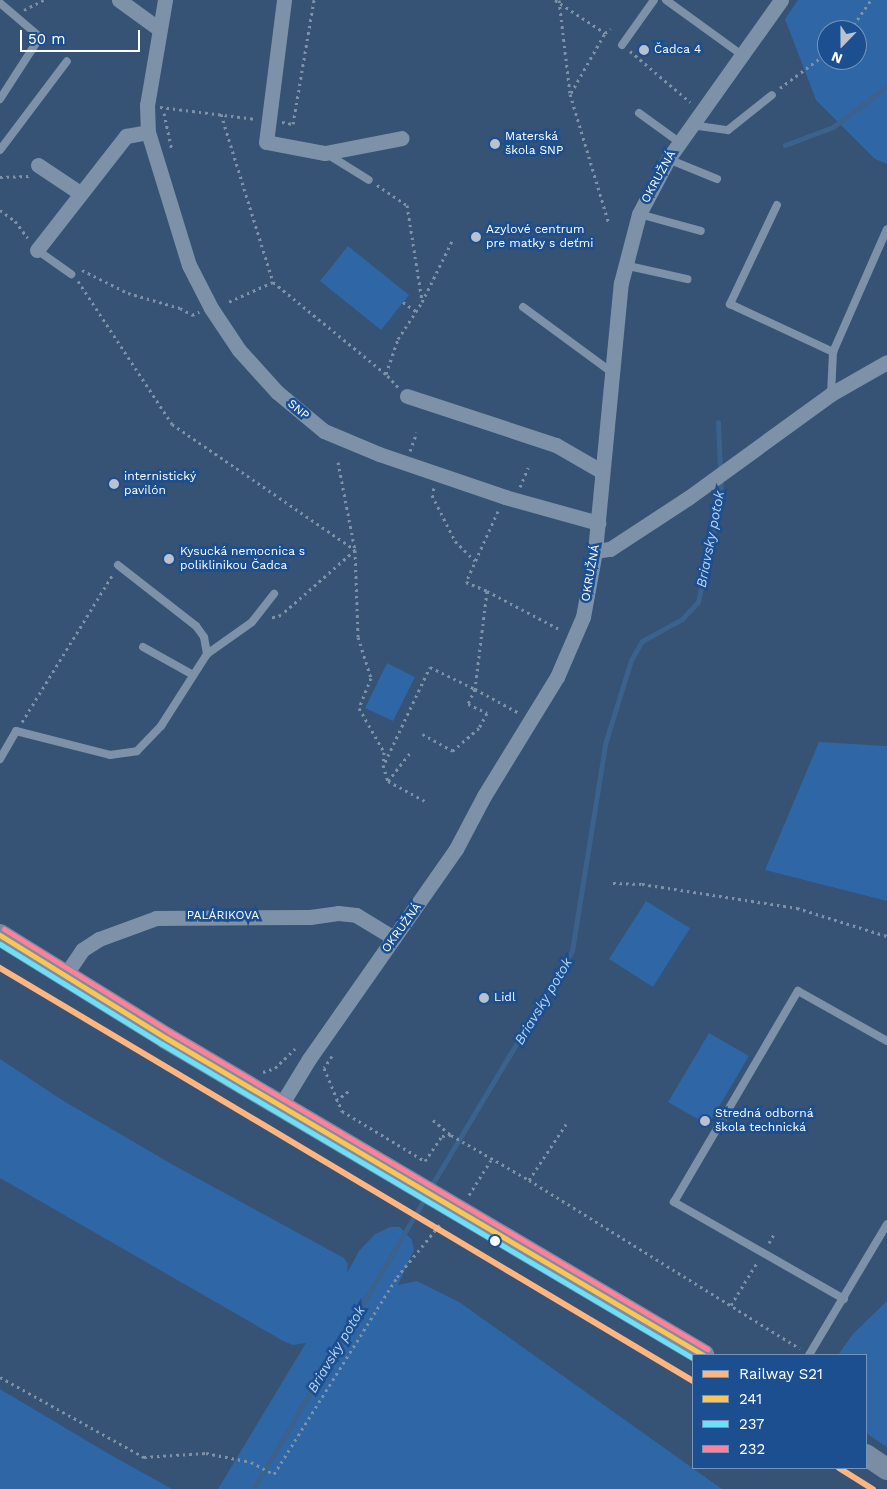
<!DOCTYPE html>
<html>
<head>
<meta charset="utf-8">
<style>
	body { margin:0 }
	#map { position:relative; width:887px; height:1489px; overflow:hidden; background:#365274; font-family:"Work Sans",sans-serif }
	div>[style] { position:absolute }
	.green>* { inset:0; background:#2f66a5 }
	.stream>* { height:5px; margin:-2.5px; padding:0 2.5px; transform-origin:2.5px; border-radius:2.5px; background:#3b618d }
	.path>* { height:3px; margin-top:-1.5px; transform-origin:0; background:repeating-linear-gradient(90deg,#7d92a8 0 2.5px,transparent 0 6.5px) }
	.lane>* { height:8px; margin:-4px; padding:0 4px; transform-origin:4px; border-radius:4px; background:#7d92a8 }
	.street>* { height:15px; margin:-7.5px; padding:0 7.5px; transform-origin:7.5px; border-radius:7.5px; background:#7d92a8 }
	.secondary>* { height:22px; margin:-11px; padding:0 11px; transform-origin:11px; border-radius:11px; background:#798da4 }
	.bus-1>* { height:5px; margin:-2.5px; padding:0 2.5px; transform-origin:2.5px; border-radius:2.5px; background:#fcc553 }
	.bus-2>* { height:5px; margin:-2.5px; padding:0 2.5px; transform-origin:2.5px; border-radius:2.5px; background:#6ddff8 }
	.bus-3>* { height:5px; margin:-2.5px; padding:0 2.5px; transform-origin:2.5px; border-radius:2.5px; background:#ff8098 }
	.rail-1>* { height:6px; margin:-3px; padding:0 3px; transform-origin:3px; border-radius:3px; background:#ffb580 }
	.dots>* { width:14px; height:14px; translate:-50% -50%; box-sizing:border-box; border:2px solid #1b4f8f; border-radius:50% }
	span { translate:-50% -50%; white-space:nowrap; text-align:center; line-height:1.15; -webkit-text-stroke:5px #1b4f8f; paint-order:stroke }
	.poi-label { font-size:12px; color:#fff }
	.left { translate:0 -50%; text-align:left }
	.street-label { font-size:12px; color:#fff }
	.water-label { font-size:14px; color:#b5d3f5; font-style:italic }
	.legend { position:absolute; left:692px; top:1354px; width:175px; height:115px; box-sizing:border-box; background:#1b4f8f; border:1px solid #7695bc; margin:0; padding:6px 9px; list-style:none; font-size:15px; color:#fff }
	.legend li { display:flex; align-items:center; gap:10px; height:25px }
	.legend b { width:25px; border:1px solid #7695bc }
	.north { position:absolute; left:817px; top:20px; width:50px; height:50px; box-sizing:border-box; background:#1b4f8f; border:1px solid #7695bc; border-radius:50%; rotate:202deg; font-size:14px; font-weight:700; line-height:20px; text-align:center; color:#fff }
	.north::after { content:''; display:block; margin:auto; width:18px; height:22px; background:#b9c2ce; clip-path:polygon(50% 0,100% 100%,50% 72%,0 100%) }
	.scale { position:absolute; left:20px; top:30px; width:120px; height:22px; box-sizing:border-box; border:2px solid #fff; border-top:0; padding-left:6px; font-size:15px; line-height:18px; white-space:nowrap; color:#fff; -webkit-text-stroke:4px #1b4f8f; paint-order:stroke }
</style>
</head>
<body>
<div id="map">
	<div class="green">
		<div style="clip-path:polygon(evenodd,798px 0,887px 0,887px 164px,875px 159px,816px 100px,785px 19px,798px 0,827px 30px,857px 30px,857px 60px,827px 60px,827px 30px)"></div>
		<div style="clip-path:polygon(348px 246px,409px 295px,381px 330px,320px 281px)"></div>
		<div style="clip-path:polygon(387px 663px,415px 677px,393px 721px,365px 708px)"></div>
		<div style="clip-path:polygon(819px 742px,887px 746px,887px 901px,765px 870px)"></div>
		<div style="clip-path:polygon(646px 901px,690px 928px,653px 987px,609px 959px)"></div>
		<div style="clip-path:polygon(709px 1033px,749px 1056px,708px 1125px,668px 1102px)"></div>
		<div style="clip-path:polygon(0 1059px,62px 1100px,175px 1166px,344px 1258px,348px 1264px,347px 1273px,359px 1251px,375px 1234px,390px 1227px,400px 1227px,412px 1240px,414px 1250px,398px 1285px,417px 1281px,459px 1302px,722px 1489px,218px 1489px,306px 1343px,293px 1345px,285px 1342px,0 1178px)"></div>
		<div style="clip-path:polygon(887px 1301px,887px 1447px,866px 1433px,866px 1355px,838px 1355px,853px 1334px)"></div>
		<div style="clip-path:polygon(0 1389px,109px 1454px,172px 1489px,0 1489px)"></div>
	</div>
	<div class="stream">
		<div style="left:785px;top:145px;width:51px;rotate:-20.6deg"></div>
		<div style="left:833px;top:127px;width:68px;rotate:-37.2deg"></div>
		<div style="left:430px;top:1188px;width:276px;rotate:-59.1deg"></div>
		<div style="left:572px;top:951px;width:210px;rotate:-80.9deg"></div>
		<div style="left:605px;top:744px;width:88px;rotate:-72.8deg"></div>
		<div style="left:631px;top:660px;width:22px;rotate:-60deg"></div>
		<div style="left:642px;top:641px;width:46px;rotate:-28.8deg"></div>
		<div style="left:682px;top:619px;width:23px;rotate:-47deg"></div>
		<div style="left:698px;top:602px;width:110px;rotate:-78deg"></div>
		<div style="left:721px;top:494px;width:72px;rotate:-92.4deg"></div>
		<div style="left:253px;top:1489px;width:338px;rotate:-59.4deg"></div>
	</div>
	<div class="path">
		<div style="left:555px;top:0;width:60px;rotate:33.4deg"></div>
		<div style="left:605px;top:33px;width:7px;rotate:-34deg"></div>
		<div style="left:559px;top:0;width:95px;rotate:83.3deg"></div>
		<div style="left:570px;top:94px;width:136px;rotate:73.3deg"></div>
		<div style="left:24px;top:10px;width:22px;rotate:-27deg"></div>
		<div style="left:850px;top:30px;width:37px;rotate:-55deg"></div>
		<div style="left:630px;top:51px;width:79px;rotate:40.4deg"></div>
		<div style="left:780px;top:88px;width:59px;rotate:-36.7deg"></div>
		<div style="left:571px;top:93px;width:69px;rotate:-60.5deg"></div>
		<div style="left:160px;top:107px;width:97px;rotate:7.1deg"></div>
		<div style="left:164px;top:113px;width:39px;rotate:78deg"></div>
		<div style="left:221px;top:114px;width:176px;rotate:72.8deg"></div>
		<div style="left:273px;top:282px;width:51px;rotate:155.9deg"></div>
		<div style="left:282px;top:122px;width:11px;rotate:10deg"></div>
		<div style="left:293px;top:124px;width:126px;rotate:-80.4deg"></div>
		<div style="left:0;top:177px;width:29px;rotate:-2deg"></div>
		<div style="left:377px;top:185px;width:36px;rotate:34deg"></div>
		<div style="left:407px;top:205px;width:97px;rotate:81.1deg"></div>
		<div style="left:0;top:210px;width:19px;rotate:36deg"></div>
		<div style="left:15px;top:221px;width:21px;rotate:53deg"></div>
		<div style="left:82px;top:270px;width:51px;rotate:26.6deg"></div>
		<div style="left:128px;top:293px;width:54px;rotate:16.1deg"></div>
		<div style="left:180px;top:308px;width:14px;rotate:30deg"></div>
		<div style="left:192px;top:315px;width:8px;rotate:-23deg"></div>
		<div style="left:78px;top:281px;width:171px;rotate:56.7deg"></div>
		<div style="left:172px;top:424px;width:222px;rotate:34.5deg"></div>
		<div style="left:355px;top:550px;width:98px;rotate:138.7deg"></div>
		<div style="left:281px;top:615px;width:11px;rotate:165deg"></div>
		<div style="left:273px;top:282px;width:146px;rotate:39.2deg"></div>
		<div style="left:403px;top:302px;width:16px;rotate:35deg"></div>
		<div style="left:398px;top:387px;width:18px;rotate:-133deg"></div>
		<div style="left:386px;top:374px;width:37px;rotate:-71deg"></div>
		<div style="left:398px;top:339px;width:44px;rotate:-57deg"></div>
		<div style="left:422px;top:302px;width:70px;rotate:-63.8deg"></div>
		<div style="left:410px;top:451px;width:20px;rotate:-70deg"></div>
		<div style="left:338px;top:462px;width:90px;rotate:79.1deg"></div>
		<div style="left:355px;top:550px;width:87px;rotate:88deg"></div>
		<div style="left:358px;top:637px;width:43px;rotate:72.4deg"></div>
		<div style="left:371px;top:678px;width:32px;rotate:112deg"></div>
		<div style="left:359px;top:708px;width:51px;rotate:60.4deg"></div>
		<div style="left:384px;top:752px;width:13px;rotate:94deg"></div>
		<div style="left:383px;top:765px;width:17px;rotate:73deg"></div>
		<div style="left:388px;top:781px;width:42px;rotate:28.4deg"></div>
		<div style="left:520px;top:487px;width:21px;rotate:-67deg"></div>
		<div style="left:434px;top:488px;width:7px;rotate:106deg"></div>
		<div style="left:432px;top:495px;width:51px;rotate:63.4deg"></div>
		<div style="left:455px;top:541px;width:28px;rotate:45deg"></div>
		<div style="left:498px;top:511px;width:78px;rotate:114.3deg"></div>
		<div style="left:466px;top:582px;width:23px;rotate:23deg"></div>
		<div style="left:487px;top:591px;width:99px;rotate:97deg"></div>
		<div style="left:475px;top:689px;width:50px;rotate:28.6deg"></div>
		<div style="left:487px;top:591px;width:84px;rotate:27.8deg"></div>
		<div style="left:22px;top:722px;width:174px;rotate:-58.4deg"></div>
		<div style="left:385px;top:762px;width:105px;rotate:-64.7deg"></div>
		<div style="left:430px;top:667px;width:50px;rotate:26.1deg"></div>
		<div style="left:475px;top:689px;width:17px;rotate:115deg"></div>
		<div style="left:468px;top:704px;width:21px;rotate:25deg"></div>
		<div style="left:487px;top:713px;width:17px;rotate:118deg"></div>
		<div style="left:479px;top:728px;width:35px;rotate:139deg"></div>
		<div style="left:453px;top:751px;width:35px;rotate:-151deg"></div>
		<div style="left:388px;top:781px;width:37px;rotate:-52deg"></div>
		<div style="left:613px;top:883px;width:29px;rotate:2deg"></div>
		<div style="left:642px;top:884px;width:157px;rotate:8.8deg"></div>
		<div style="left:797px;top:908px;width:94px;rotate:17.3deg"></div>
		<div style="left:332px;top:1056px;width:14px;rotate:124deg"></div>
		<div style="left:324px;top:1068px;width:47px;rotate:67.3deg"></div>
		<div style="left:342px;top:1111px;width:97px;rotate:31.1deg"></div>
		<div style="left:425px;top:1161px;width:30px;rotate:-56deg"></div>
		<div style="left:442px;top:1136px;width:9px;rotate:-6deg"></div>
		<div style="left:263px;top:1072px;width:13px;rotate:-18deg"></div>
		<div style="left:275px;top:1068px;width:28px;rotate:-44deg"></div>
		<div style="left:336px;top:1101px;width:19px;rotate:-39deg"></div>
		<div style="left:433px;top:1120px;width:23px;rotate:40deg"></div>
		<div style="left:451px;top:1135px;width:90px;rotate:30deg"></div>
		<div style="left:529px;top:1180px;width:319px;rotate:31.9deg"></div>
		<div style="left:529px;top:1180px;width:67px;rotate:-56.5deg"></div>
		<div style="left:469px;top:1195px;width:41px;rotate:-57.8deg"></div>
		<div style="left:769px;top:1243px;width:10px;rotate:-61deg"></div>
		<div style="left:731px;top:1305px;width:52px;rotate:-58.5deg"></div>
		<div style="left:0;top:1377px;width:165px;rotate:29.1deg"></div>
		<div style="left:144px;top:1457px;width:62px;rotate:-3.7deg"></div>
		<div style="left:206px;top:1453px;width:46px;rotate:11.3deg"></div>
		<div style="left:251px;top:1462px;width:26px;rotate:28deg"></div>
		<div style="left:274px;top:1474px;width:232px;rotate:-58deg"></div>
		<div style="left:397px;top:1277px;width:71px;rotate:-50.7deg"></div>
	</div>
	<div class="lane">
		<div style="left:666px;top:0;width:94px;rotate:35.9deg"></div>
		<div style="left:0;top:3px;width:52px;rotate:40.4deg"></div>
		<div style="left:40px;top:37px;width:74px;rotate:122.8deg"></div>
		<div style="left:622px;top:45px;width:55px;rotate:-54.6deg"></div>
		<div style="left:639px;top:113px;width:49px;rotate:35.9deg"></div>
		<div style="left:691px;top:125px;width:37px;rotate:8deg"></div>
		<div style="left:728px;top:130px;width:56px;rotate:-38.5deg"></div>
		<div style="left:0;top:150px;width:111px;rotate:-53deg"></div>
		<div style="left:327px;top:154px;width:49px;rotate:31.8deg"></div>
		<div style="left:668px;top:159px;width:53px;rotate:22.2deg"></div>
		<div style="left:777px;top:205px;width:110px;rotate:115.4deg"></div>
		<div style="left:730px;top:304px;width:114px;rotate:25deg"></div>
		<div style="left:833px;top:352px;width:42px;rotate:92.7deg"></div>
		<div style="left:639px;top:214px;width:64px;rotate:15.3deg"></div>
		<div style="left:37px;top:250px;width:42px;rotate:35.2deg"></div>
		<div style="left:624px;top:265px;width:65px;rotate:12.5deg"></div>
		<div style="left:523px;top:307px;width:108px;rotate:36.3deg"></div>
		<div style="left:833px;top:352px;width:134px;rotate:-66.3deg"></div>
		<div style="left:143px;top:647px;width:57px;rotate:29.2deg"></div>
		<div style="left:207px;top:654px;width:55px;rotate:-35.4deg"></div>
		<div style="left:252px;top:622px;width:36px;rotate:-52deg"></div>
		<div style="left:0;top:759px;width:32px;rotate:-60deg"></div>
		<div style="left:16px;top:731px;width:97px;rotate:14.3deg"></div>
		<div style="left:110px;top:755px;width:27px;rotate:-8deg"></div>
		<div style="left:137px;top:751px;width:35px;rotate:-46deg"></div>
		<div style="left:161px;top:726px;width:85px;rotate:-57.4deg"></div>
		<div style="left:207px;top:654px;width:17px;rotate:-100deg"></div>
		<div style="left:204px;top:637px;width:14px;rotate:-126deg"></div>
		<div style="left:196px;top:626px;width:99px;rotate:-142deg"></div>
		<div style="left:844px;top:1299px;width:196px;rotate:-150.3deg"></div>
		<div style="left:674px;top:1202px;width:245px;rotate:-59.6deg"></div>
		<div style="left:798px;top:991px;width:102px;rotate:29.3deg"></div>
		<div style="left:809px;top:1355px;width:152px;rotate:-59.2deg"></div>
	</div>
	<div class="street">
		<div style="left:119px;top:0;width:49px;rotate:35.9deg"></div>
		<div style="left:165px;top:0;width:107px;rotate:99.7deg"></div>
		<div style="left:147px;top:105px;width:27px;rotate:88deg"></div>
		<div style="left:148px;top:132px;width:139px;rotate:72.9deg"></div>
		<div style="left:189px;top:265px;width:48px;rotate:62.9deg"></div>
		<div style="left:211px;top:308px;width:50px;rotate:56.3deg"></div>
		<div style="left:239px;top:350px;width:57px;rotate:47.9deg"></div>
		<div style="left:277px;top:392px;width:61px;rotate:39.7deg"></div>
		<div style="left:324px;top:431px;width:60px;rotate:22.7deg"></div>
		<div style="left:379px;top:454px;width:133px;rotate:18.8deg"></div>
		<div style="left:505px;top:497px;width:97px;rotate:15.6deg"></div>
		<div style="left:284px;top:0;width:143px;rotate:97.2deg"></div>
		<div style="left:266px;top:142px;width:60px;rotate:10.6deg"></div>
		<div style="left:325px;top:153px;width:78px;rotate:-11deg"></div>
		<div style="left:38px;top:165px;width:50px;rotate:33.7deg"></div>
		<div style="left:37px;top:250px;width:145px;rotate:-52deg"></div>
		<div style="left:126px;top:136px;width:22px;rotate:-10deg"></div>
		<div style="left:407px;top:396px;width:157px;rotate:18.2deg"></div>
		<div style="left:556px;top:445px;width:52px;rotate:30deg"></div>
		<div style="left:595px;top:551px;width:15px;rotate:-8deg"></div>
		<div style="left:610px;top:549px;width:93px;rotate:-33.2deg"></div>
		<div style="left:688px;top:498px;width:177px;rotate:-36deg"></div>
		<div style="left:831px;top:394px;width:64px;rotate:-29.7deg"></div>
		<div style="left:66px;top:974px;width:29px;rotate:-56deg"></div>
		<div style="left:82px;top:950px;width:20px;rotate:-33deg"></div>
		<div style="left:99px;top:939px;width:61px;rotate:-20.2deg"></div>
		<div style="left:156px;top:918px;width:154px;rotate:-0.4deg"></div>
		<div style="left:310px;top:917px;width:28px;rotate:-8deg"></div>
		<div style="left:338px;top:913px;width:18px;rotate:6deg"></div>
		<div style="left:356px;top:915px;width:44px;rotate:31.2deg"></div>
		<div style="left:281px;top:1105px;width:54px;rotate:-58.7deg"></div>
		<div style="left:309px;top:1059px;width:256px;rotate:-55deg"></div>
		<div style="left:456px;top:849px;width:60px;rotate:-62.2deg"></div>
		<div style="left:484px;top:796px;width:140px;rotate:-58.5deg"></div>
		<div style="left:557px;top:677px;width:65px;rotate:-66.6deg"></div>
		<div style="left:583px;top:617px;width:67px;rotate:-79.7deg"></div>
		<div style="left:595px;top:551px;width:269px;rotate:-84.5deg"></div>
		<div style="left:621px;top:283px;width:71px;rotate:-75.4deg"></div>
		<div style="left:639px;top:214px;width:62px;rotate:-62.2deg"></div>
		<div style="left:668px;top:159px;width:195px;rotate:-54.6deg"></div>
	</div>
	<div class="secondary">
		<div style="left:0;top:935px;width:195px;rotate:31.8deg"></div>
		<div style="left:166px;top:1038px;width:624px;rotate:30.55deg"></div>
		<div style="left:866px;top:1455px;width:25px;rotate:34deg"></div>
	</div>
	<div class="bus-1">
		<div style="left:0;top:935px;width:195px;rotate:31.8deg"></div>
		<div style="left:166px;top:1038px;width:624px;rotate:30.55deg"></div>
	</div>
	<div class="bus-2">
		<div style="left:0;top:944px;width:190px;rotate:31.7deg"></div>
		<div style="left:162px;top:1044px;width:617px;rotate:30.6deg"></div>
	</div>
	<div class="bus-3">
		<div style="left:4px;top:929px;width:195px;rotate:31.8deg"></div>
		<div style="left:170px;top:1032px;width:624px;rotate:30.55deg"></div>
	</div>
	<div class="rail-1">
		<div style="left:0;top:968px;width:807px;rotate:30.79deg"></div>
		<div style="left:839px;top:1468px;width:40px;rotate:32deg"></div>
	</div>
	<div class="dots">
		<div style="left:644px;top:50px;background:#b9c2ce"></div>
		<div style="left:495px;top:144px;background:#b9c2ce"></div>
		<div style="left:476px;top:237px;background:#b9c2ce"></div>
		<div style="left:114px;top:484px;background:#b9c2ce"></div>
		<div style="left:169px;top:559px;background:#b9c2ce"></div>
		<div style="left:484px;top:998px;background:#b9c2ce"></div>
		<div style="left:705px;top:1121px;background:#b9c2ce"></div>
		<div style="left:495px;top:1241px;background:#fff"></div>
	</div>
	<div class="poi-label">
		<span class="left" style="left:654px;top:50px">Čadca 4</span>
		<span class="left" style="left:505px;top:144px">Materská<br>škola SNP</span>
		<span class="left" style="left:486px;top:237px">Azylové centrum<br>pre matky s deťmi</span>
		<span class="left" style="left:124px;top:484px">internistický<br>pavilón</span>
		<span class="left" style="left:180px;top:559px">Kysucká nemocnica s<br>poliklinikou Čadca</span>
		<span class="left" style="left:494px;top:998px">Lidl</span>
		<span class="left" style="left:715px;top:1121px">Stredná odborná<br>škola technická</span>
	</div>
	<div class="street-label">
		<span style="left:659px;top:177px;rotate:-61deg">OKRUŽNÁ</span>
		<span style="left:298px;top:410px;rotate:40deg">SNP</span>
		<span style="left:591px;top:573px;rotate:-80deg">OKRUŽNÁ</span>
		<span style="left:223px;top:916px">PALÁRIKOVA</span>
		<span style="left:402px;top:928px;rotate:-54deg">OKRUŽNÁ</span>
	</div>
	<div class="water-label">
		<span style="left:710px;top:539px;rotate:-79deg">Briavsky potok</span>
		<span style="left:543px;top:1001px;rotate:-59deg">Briavsky potok</span>
		<span style="left:336px;top:1349px;rotate:-59deg">Briavsky potok</span>
	</div>
	<ul class="legend">
	<li><b style="height:6px;background:#ffb580"></b>Railway S21</li>
	<li><b style="height:6px;background:#fcc553"></b>241</li>
	<li><b style="height:6px;background:#6ddff8"></b>237</li>
	<li><b style="height:6px;background:#ff8098"></b>232</li>
	</ul>
	<div class="north">N</div>
	<div class="scale">50 m</div>
</div>
</body>
</html>
